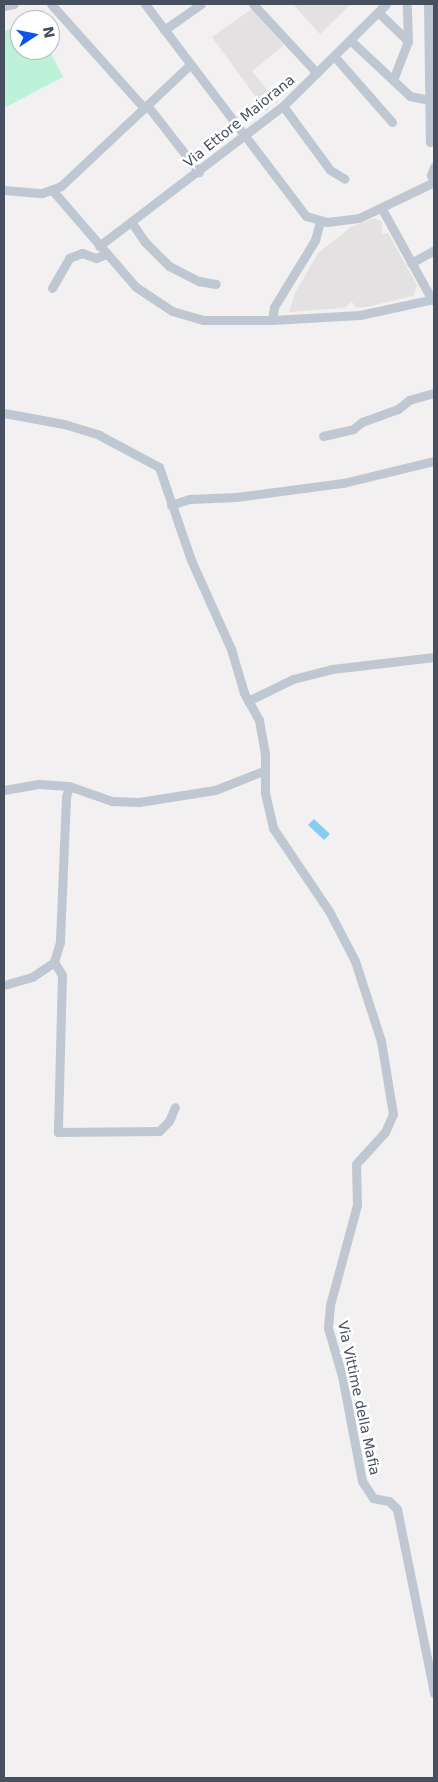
<!DOCTYPE html>
<html>
<head>
<meta charset="utf-8">
<style>
	body { margin:0 }
	#map { position:relative; width:438px; height:1782px; overflow:hidden; background:#f2f0f0; font-family:"DejaVu Sans",sans-serif }
	div>[style] { position:absolute }
	.education>* { inset:0; background:#e3e1e2 }
	.green>* { inset:0; background:#bcf2d8 }
	.water>* { inset:0; background:#86cdf2 }
	.minor>* { height:9px; margin:-4.5px; padding:0 4.5px; transform-origin:4.5px; border-radius:4.5px; background:#bfc8d2 }
	span { translate:-50% -50%; white-space:nowrap; text-align:center; line-height:1.15; -webkit-text-stroke:5px #fff; paint-order:stroke }
	.street-label { font-size:14px; color:#46505f }
	.frame { position:absolute; inset:0; border:5px solid #46505f; pointer-events:none }
	.north { position:absolute; left:10px; top:10px; width:50px; height:50px; box-sizing:border-box; background:#fff; border:1px solid #b5b9bf; border-radius:50%; rotate:79deg; font-size:14px; font-weight:700; line-height:20px; text-align:center; color:#46505f }
	.north::after { content:''; display:block; margin:auto; width:18px; height:22px; background:#0d51ef; clip-path:polygon(50% 0,100% 100%,50% 72%,0 100%) }
</style>
</head>
<body>
<div id="map">
	<div class="education">
		<div style="clip-path:polygon(293px 4px,351px 4px,320px 34px)"></div>
		<div style="clip-path:polygon(252px 9px,284px 45px,252px 71px,278px 103px,271px 102px,267px 112px,212px 37px)"></div>
		<div style="clip-path:polygon(375px 218px,382px 222px,382px 234px,388px 233px,417px 285px,413px 296px,366px 307px,357px 308px,352px 302px,344px 308px,289px 312px,295px 293px,318px 253px,351px 227px)"></div>
	</div>
	<div class="green">
		<div style="clip-path:polygon(20px 23px,20px 50px,49px 50px,63px 77px,4px 108px,4px 32px)"></div>
	</div>
	<div class="water">
		<div style="clip-path:polygon(314px 819px,330px 834px,324px 840px,308px 825px)"></div>
	</div>
	<div class="minor">
		<div style="left:51px;top:4px;width:140px;rotate:48.2deg"></div>
		<div style="left:145px;top:4px;width:266px;rotate:52.8deg"></div>
		<div style="left:306px;top:216px;width:22px;rotate:16deg"></div>
		<div style="left:327px;top:222px;width:32px;rotate:-7deg"></div>
		<div style="left:359px;top:218px;width:83px;rotate:-25.6deg"></div>
		<div style="left:253px;top:4px;width:94px;rotate:47.2deg"></div>
		<div style="left:428px;top:4px;width:138px;rotate:89.2deg"></div>
		<div style="left:4px;top:6px;width:10px;rotate:-11deg"></div>
		<div style="left:379px;top:13px;width:40px;rotate:44deg"></div>
		<div style="left:164px;top:30px;width:45px;rotate:-35.1deg"></div>
		<div style="left:350px;top:40px;width:82px;rotate:43deg"></div>
		<div style="left:410px;top:96px;width:25px;rotate:12deg"></div>
		<div style="left:334px;top:56px;width:88px;rotate:48.7deg"></div>
		<div style="left:393px;top:80px;width:42px;rotate:-69deg"></div>
		<div style="left:408px;top:41px;width:37px;rotate:-92deg"></div>
		<div style="left:147px;top:105px;width:85px;rotate:52.2deg"></div>
		<div style="left:283px;top:106px;width:79px;rotate:53.7deg"></div>
		<div style="left:330px;top:170px;width:17px;rotate:31deg"></div>
		<div style="left:434px;top:182px;width:8px;rotate:-113deg"></div>
		<div style="left:431px;top:175px;width:9px;rotate:-69deg"></div>
		<div style="left:4px;top:190px;width:38px;rotate:5deg"></div>
		<div style="left:42px;top:193px;width:20px;rotate:-20deg"></div>
		<div style="left:61px;top:186px;width:177px;rotate:-43.2deg"></div>
		<div style="left:53px;top:191px;width:127px;rotate:49.2deg"></div>
		<div style="left:136px;top:287px;width:43px;rotate:33.7deg"></div>
		<div style="left:172px;top:311px;width:32px;rotate:16deg"></div>
		<div style="left:203px;top:320px;width:69px"></div>
		<div style="left:272px;top:320px;width:88px;rotate:-3.3deg"></div>
		<div style="left:360px;top:315px;width:76px;rotate:-12.2deg"></div>
		<div style="left:382px;top:209px;width:104px;rotate:61.2deg"></div>
		<div style="left:132px;top:223px;width:23px;rotate:56deg"></div>
		<div style="left:145px;top:242px;width:34px;rotate:45deg"></div>
		<div style="left:169px;top:266px;width:34px;rotate:27deg"></div>
		<div style="left:199px;top:281px;width:17px;rotate:10deg"></div>
		<div style="left:99px;top:246px;width:231px;rotate:-37.3deg"></div>
		<div style="left:283px;top:106px;width:145px;rotate:-44.7deg"></div>
		<div style="left:411px;top:263px;width:26px;rotate:-29deg"></div>
		<div style="left:52px;top:288px;width:34px;rotate:-60deg"></div>
		<div style="left:69px;top:258px;width:14px;rotate:-21deg"></div>
		<div style="left:82px;top:253px;width:15px;rotate:20deg"></div>
		<div style="left:96px;top:258px;width:11px;rotate:-22deg"></div>
		<div style="left:272px;top:320px;width:13px;rotate:-81deg"></div>
		<div style="left:274px;top:307px;width:79px;rotate:-58.5deg"></div>
		<div style="left:315px;top:240px;width:20px;rotate:-75deg"></div>
		<div style="left:4px;top:413px;width:61px;rotate:10.4deg"></div>
		<div style="left:64px;top:424px;width:37px;rotate:17deg"></div>
		<div style="left:99px;top:435px;width:68px;rotate:28.1deg"></div>
		<div style="left:159px;top:467px;width:98px;rotate:71deg"></div>
		<div style="left:191px;top:560px;width:98px;rotate:65.8deg"></div>
		<div style="left:231px;top:649px;width:46px;rotate:73.5deg"></div>
		<div style="left:244px;top:693px;width:31px;rotate:61deg"></div>
		<div style="left:259px;top:720px;width:34px;rotate:80deg"></div>
		<div style="left:265px;top:753px;width:40px;rotate:90deg"></div>
		<div style="left:265px;top:793px;width:36px;rotate:77deg"></div>
		<div style="left:273px;top:828px;width:100px;rotate:56deg"></div>
		<div style="left:329px;top:911px;width:56px;rotate:62.5deg"></div>
		<div style="left:355px;top:961px;width:84px;rotate:72deg"></div>
		<div style="left:381px;top:1041px;width:74px;rotate:80.7deg"></div>
		<div style="left:393px;top:1114px;width:20px;rotate:114deg"></div>
		<div style="left:385px;top:1132px;width:43px;rotate:132.2deg"></div>
		<div style="left:356px;top:1164px;width:41px;rotate:88.6deg"></div>
		<div style="left:357px;top:1205px;width:104px;rotate:105.1deg"></div>
		<div style="left:330px;top:1305px;width:23px;rotate:95deg"></div>
		<div style="left:328px;top:1328px;width:50px;rotate:73.7deg"></div>
		<div style="left:342px;top:1376px;width:107px;rotate:79.2deg"></div>
		<div style="left:362px;top:1481px;width:20px;rotate:57deg"></div>
		<div style="left:373px;top:1498px;width:16px;rotate:11deg"></div>
		<div style="left:389px;top:1501px;width:11px;rotate:45deg"></div>
		<div style="left:397px;top:1509px;width:188px;rotate:78.6deg"></div>
		<div style="left:323px;top:436px;width:31px;rotate:-13deg"></div>
		<div style="left:353px;top:429px;width:11px;rotate:-38deg"></div>
		<div style="left:362px;top:422px;width:38px;rotate:-20deg"></div>
		<div style="left:398px;top:409px;width:14px;rotate:-39deg"></div>
		<div style="left:409px;top:400px;width:26px;rotate:-16deg"></div>
		<div style="left:171px;top:505px;width:20px;rotate:-18deg"></div>
		<div style="left:190px;top:499px;width:46px;rotate:-2.5deg"></div>
		<div style="left:236px;top:497px;width:108px;rotate:-7.5deg"></div>
		<div style="left:343px;top:483px;width:94px;rotate:-13.6deg"></div>
		<div style="left:248px;top:701px;width:50px;rotate:-26.1deg"></div>
		<div style="left:293px;top:679px;width:40px;rotate:-14.4deg"></div>
		<div style="left:332px;top:669px;width:103px;rotate:-6.7deg"></div>
		<div style="left:69px;top:786px;width:11px;rotate:105deg"></div>
		<div style="left:66px;top:797px;width:145px;rotate:92.4deg"></div>
		<div style="left:60px;top:942px;width:21px;rotate:107deg"></div>
		<div style="left:54px;top:962px;width:15px;rotate:58deg"></div>
		<div style="left:62px;top:975px;width:157px;rotate:91.5deg"></div>
		<div style="left:58px;top:1132px;width:101px;rotate:-0.6deg"></div>
		<div style="left:159px;top:1131px;width:14px;rotate:-45deg"></div>
		<div style="left:169px;top:1121px;width:15px;rotate:-67deg"></div>
		<div style="left:4px;top:790px;width:36px;rotate:-10deg"></div>
		<div style="left:39px;top:784px;width:30px;rotate:4deg"></div>
		<div style="left:69px;top:786px;width:46px;rotate:19.2deg"></div>
		<div style="left:112px;top:801px;width:27px;rotate:2deg"></div>
		<div style="left:139px;top:802px;width:77px;rotate:-9deg"></div>
		<div style="left:215px;top:790px;width:52px;rotate:-21.6deg"></div>
		<div style="left:4px;top:985px;width:29px;rotate:-16deg"></div>
		<div style="left:32px;top:977px;width:27px;rotate:-34deg"></div>
	</div>
	<div class="street-label">
		<span style="left:239px;top:121px;rotate:-39deg">Via Ettore Maiorana</span>
		<span style="left:359px;top:1398px;rotate:78deg">Via Vittime della Mafia</span>
	</div>
	<div class="frame"></div>
	<div class="north">N</div>
</div>
</body>
</html>
